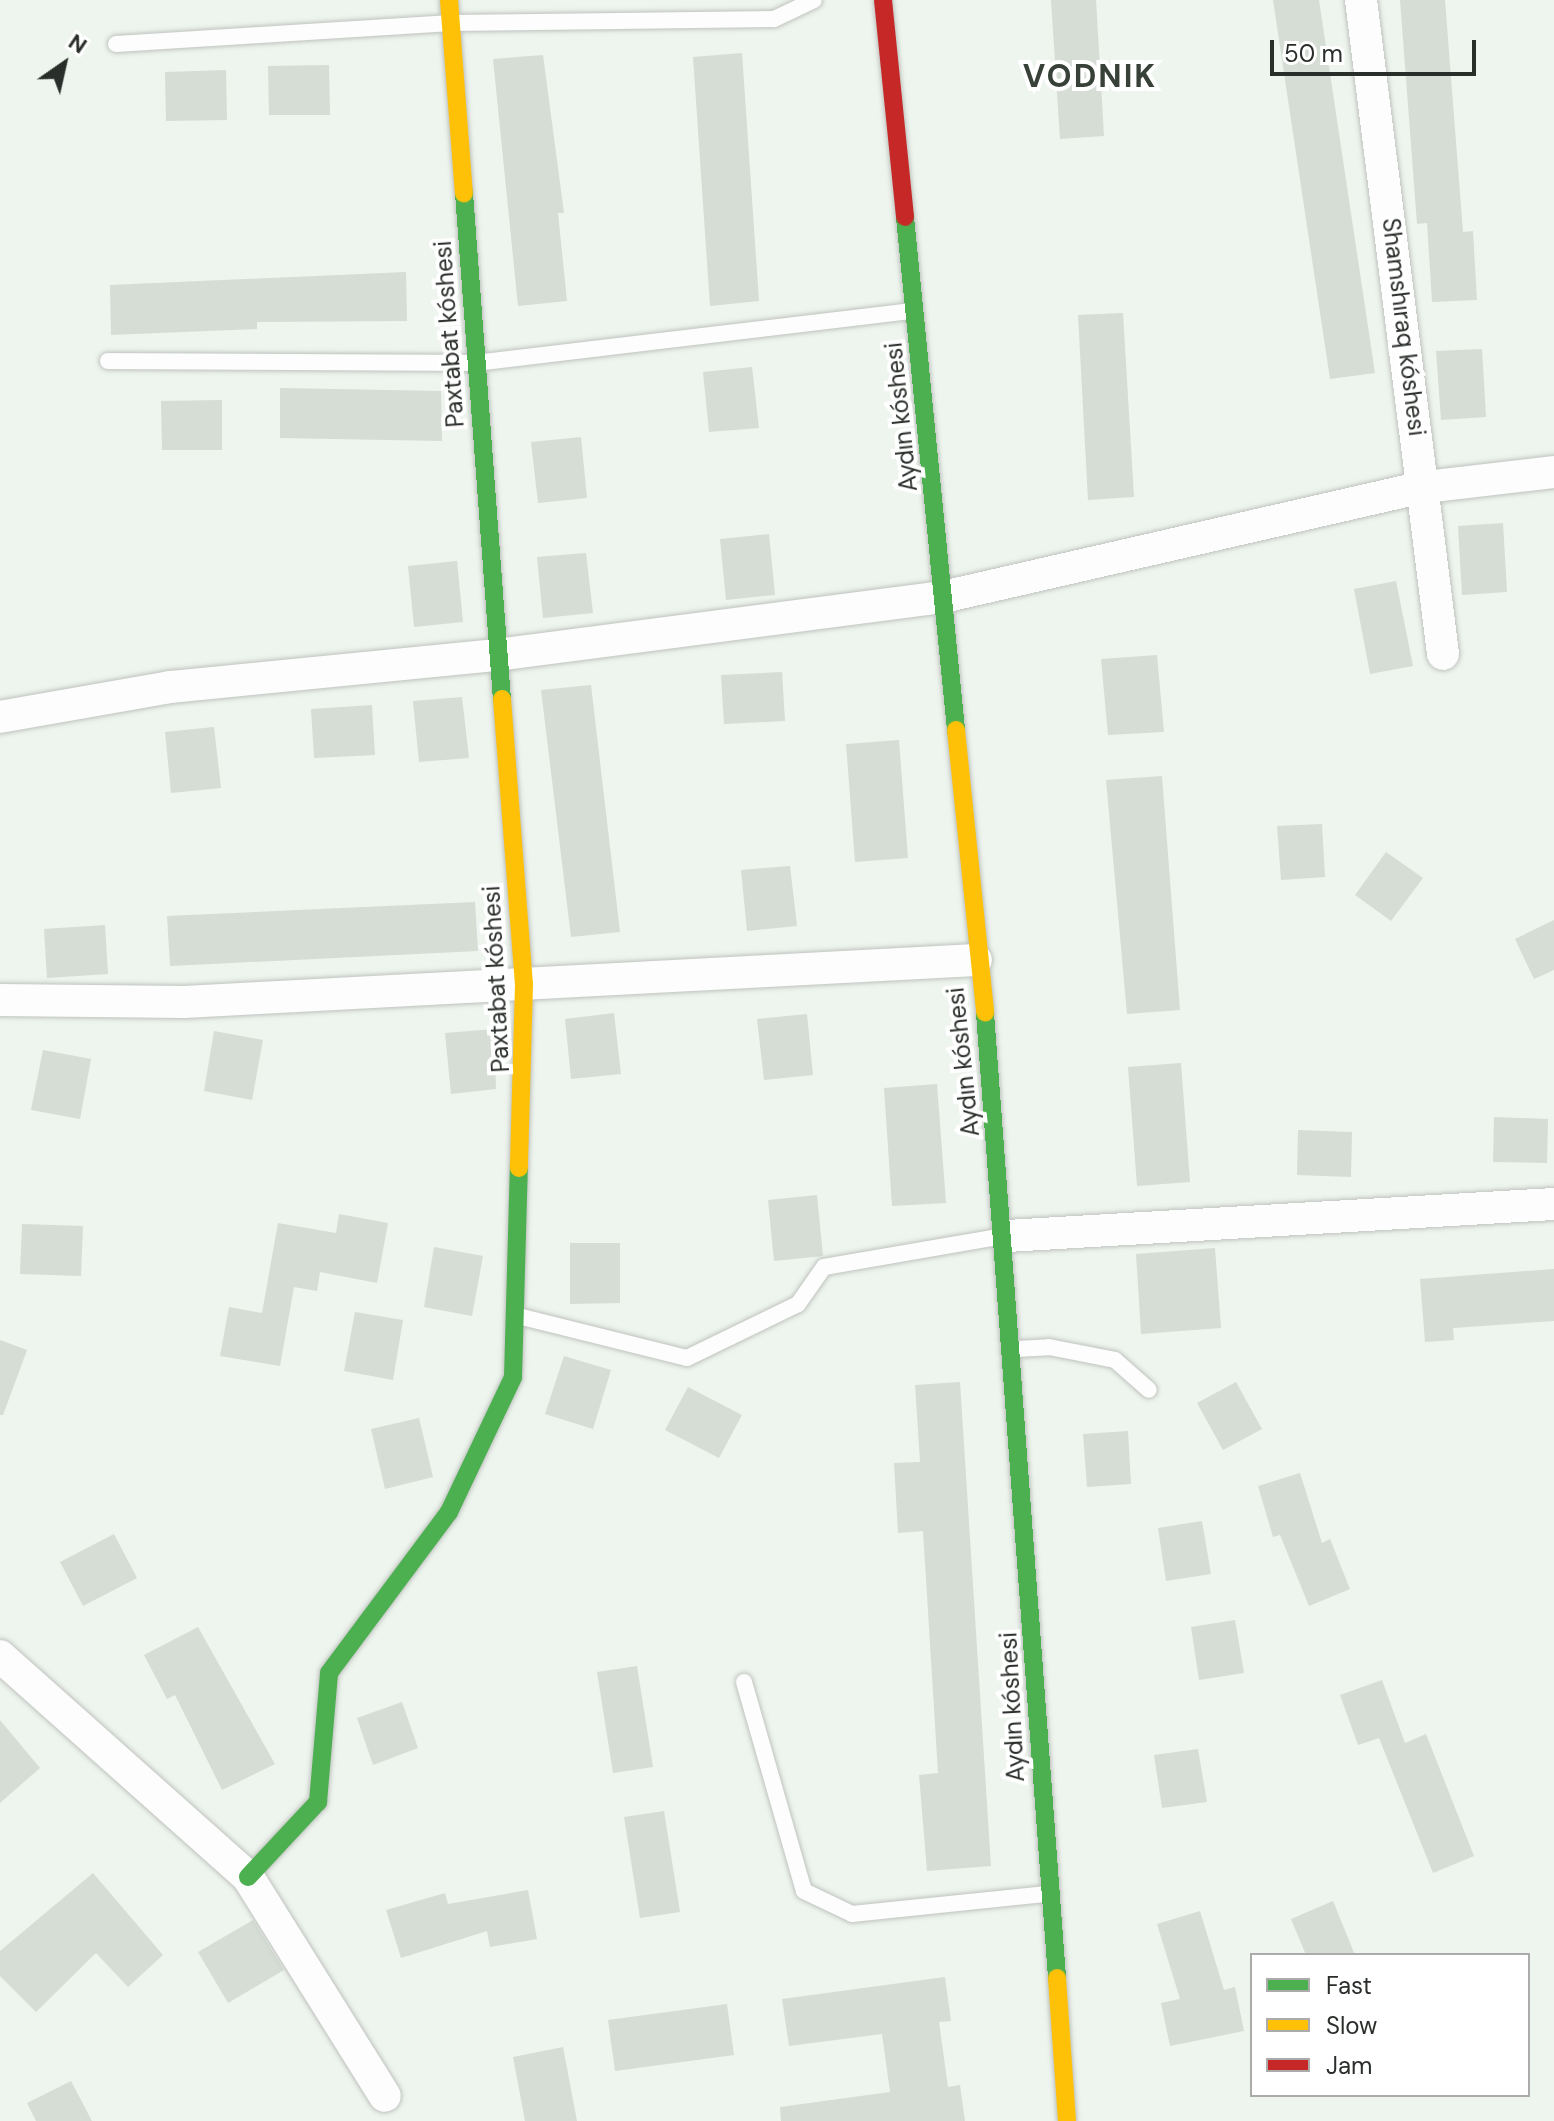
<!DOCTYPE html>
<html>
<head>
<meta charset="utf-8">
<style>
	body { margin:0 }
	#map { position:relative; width:1554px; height:2121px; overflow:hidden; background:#eef4ee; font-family:"DM Sans",sans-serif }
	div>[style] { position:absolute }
	.building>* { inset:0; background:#d5ddd5 }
	.roads { filter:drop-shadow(0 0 2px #bfc3bf) drop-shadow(0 0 2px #bfc3bf) }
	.lane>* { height:16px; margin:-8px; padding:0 8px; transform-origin:8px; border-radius:8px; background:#fcfdfc }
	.street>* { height:32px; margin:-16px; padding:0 16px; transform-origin:16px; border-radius:16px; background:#fcfdfc }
	.fast>* { height:18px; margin:-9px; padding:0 9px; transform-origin:9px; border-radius:9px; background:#4caf50 }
	.slow>* { height:18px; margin:-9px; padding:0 9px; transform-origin:9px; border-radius:9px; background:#ffc107 }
	.jam>* { height:18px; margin:-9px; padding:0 9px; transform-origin:9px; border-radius:9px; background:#c62828 }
	span { translate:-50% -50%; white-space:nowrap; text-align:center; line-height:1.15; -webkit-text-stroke:8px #fff; paint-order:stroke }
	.street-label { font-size:24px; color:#2a2e2a }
	.district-label { font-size:32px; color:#384138; font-weight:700; letter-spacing:2px }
	.legend { position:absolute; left:1250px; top:1953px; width:280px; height:144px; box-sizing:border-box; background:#fff; border:2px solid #aaabaa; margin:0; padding:10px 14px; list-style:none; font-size:24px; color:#2a2e2a }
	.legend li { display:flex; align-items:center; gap:16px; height:40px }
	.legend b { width:40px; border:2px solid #aaabaa }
	.north { position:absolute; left:24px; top:24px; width:80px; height:80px; -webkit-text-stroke:6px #fff; paint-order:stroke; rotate:34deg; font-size:22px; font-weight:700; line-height:32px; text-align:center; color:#2a2e2a }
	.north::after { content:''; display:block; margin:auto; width:28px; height:36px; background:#2a2e2a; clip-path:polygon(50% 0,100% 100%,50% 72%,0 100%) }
	.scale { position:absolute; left:1270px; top:40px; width:206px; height:36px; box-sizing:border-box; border:4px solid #2a2e2a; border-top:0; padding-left:10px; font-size:24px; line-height:28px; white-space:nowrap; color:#2a2e2a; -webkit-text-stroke:6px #fff; paint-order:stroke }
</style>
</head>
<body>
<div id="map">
	<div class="building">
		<div style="clip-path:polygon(1051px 0,1096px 0,1104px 136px,1060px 139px)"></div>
		<div style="clip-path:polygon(1273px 0,1319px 0,1375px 373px,1330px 379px)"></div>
		<div style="clip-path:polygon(1400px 0,1445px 0,1463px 232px,1473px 231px,1477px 300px,1432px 302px,1427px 223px,1417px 224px)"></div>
		<div style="clip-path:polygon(742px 53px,759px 301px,710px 306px,693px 57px)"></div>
		<div style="clip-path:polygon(543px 55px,564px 213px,558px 213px,567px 301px,518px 306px,493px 59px)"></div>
		<div style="clip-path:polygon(329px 65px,330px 115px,269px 115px,268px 66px)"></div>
		<div style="clip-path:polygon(226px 70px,227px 120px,166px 121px,165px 72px)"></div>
		<div style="clip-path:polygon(406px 272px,407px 321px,257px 322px,257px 329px,111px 335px,110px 285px)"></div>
		<div style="clip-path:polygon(1123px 313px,1134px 497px,1088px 500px,1078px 315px)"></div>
		<div style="clip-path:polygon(1482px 349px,1486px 417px,1441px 420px,1436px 351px)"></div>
		<div style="clip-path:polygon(752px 367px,759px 428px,709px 432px,703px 372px)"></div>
		<div style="clip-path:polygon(280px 388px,441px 391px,442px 441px,280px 438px)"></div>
		<div style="clip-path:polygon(222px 400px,222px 450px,162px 450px,161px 401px)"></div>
		<div style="clip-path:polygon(581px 437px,587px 498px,538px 503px,531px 442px)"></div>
		<div style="clip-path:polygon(1503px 523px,1507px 592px,1462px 595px,1458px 526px)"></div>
		<div style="clip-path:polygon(769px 534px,775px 595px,726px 600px,720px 539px)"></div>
		<div style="clip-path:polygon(586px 553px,593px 613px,543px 618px,537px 557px)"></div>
		<div style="clip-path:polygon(457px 561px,463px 622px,414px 627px,408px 566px)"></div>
		<div style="clip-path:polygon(1396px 581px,1413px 666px,1370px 674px,1354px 589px)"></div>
		<div style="clip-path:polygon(1157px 655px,1164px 732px,1108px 735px,1101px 659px)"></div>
		<div style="clip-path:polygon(782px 672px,785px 721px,724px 724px,721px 675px)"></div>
		<div style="clip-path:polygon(591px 685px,620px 932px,571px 937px,541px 690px)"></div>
		<div style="clip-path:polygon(462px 697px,469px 758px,419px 762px,413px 701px)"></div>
		<div style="clip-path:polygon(372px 705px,375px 755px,314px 758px,311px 709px)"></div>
		<div style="clip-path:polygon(214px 727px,221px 788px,171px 793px,165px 732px)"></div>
		<div style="clip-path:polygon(899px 740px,908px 858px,855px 862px,846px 744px)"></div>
		<div style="clip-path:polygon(1162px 776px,1180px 1010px,1127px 1014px,1106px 780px)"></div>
		<div style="clip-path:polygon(1322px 824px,1325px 877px,1281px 880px,1277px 826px)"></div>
		<div style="clip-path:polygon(1386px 852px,1423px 878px,1391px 921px,1355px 895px)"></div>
		<div style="clip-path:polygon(790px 866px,797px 926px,747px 931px,741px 870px)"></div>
		<div style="clip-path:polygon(475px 902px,478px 951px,170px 966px,167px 916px)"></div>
		<div style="clip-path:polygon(1554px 920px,1554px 970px,1534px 979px,1515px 939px)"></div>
		<div style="clip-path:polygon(105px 925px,108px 974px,47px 978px,44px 929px)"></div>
		<div style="clip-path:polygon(614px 1013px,621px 1074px,571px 1079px,565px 1019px)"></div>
		<div style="clip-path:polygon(807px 1014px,813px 1075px,764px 1080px,757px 1019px)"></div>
		<div style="clip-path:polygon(494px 1029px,496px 1089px,451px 1094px,445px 1033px)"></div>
		<div style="clip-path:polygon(214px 1031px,263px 1040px,252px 1100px,204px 1091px)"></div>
		<div style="clip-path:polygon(43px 1050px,91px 1059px,80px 1119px,31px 1110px)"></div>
		<div style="clip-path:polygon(1181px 1063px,1190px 1182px,1137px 1186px,1128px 1067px)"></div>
		<div style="clip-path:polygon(937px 1084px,946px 1203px,892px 1206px,884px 1088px)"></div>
		<div style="clip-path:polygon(1494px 1117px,1548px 1119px,1547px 1163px,1493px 1162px)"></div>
		<div style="clip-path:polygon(1298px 1130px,1352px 1132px,1351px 1177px,1297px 1175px)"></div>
		<div style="clip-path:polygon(817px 1195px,823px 1256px,774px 1261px,768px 1200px)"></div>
		<div style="clip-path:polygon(339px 1214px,388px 1223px,377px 1283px,320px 1272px,317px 1291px,294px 1287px,280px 1366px,220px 1356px,229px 1307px,262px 1313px,278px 1223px,336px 1233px)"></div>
		<div style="clip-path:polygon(22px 1224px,83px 1226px,81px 1276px,20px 1274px)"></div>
		<div style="clip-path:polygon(570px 1243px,620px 1243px,620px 1303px,570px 1304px)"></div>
		<div style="clip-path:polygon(434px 1247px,483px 1256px,472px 1316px,424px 1307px)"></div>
		<div style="clip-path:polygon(1215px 1248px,1221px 1328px,1141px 1334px,1136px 1254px)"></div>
		<div style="clip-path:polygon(1554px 1269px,1554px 1321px,1453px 1328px,1454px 1340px,1425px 1342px,1420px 1279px)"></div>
		<div style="clip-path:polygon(355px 1312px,403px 1320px,393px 1380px,344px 1371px)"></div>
		<div style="clip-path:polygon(0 1340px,27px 1350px,3px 1415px,0 1415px)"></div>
		<div style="clip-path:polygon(564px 1356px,611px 1370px,593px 1429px,545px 1414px)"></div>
		<div style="clip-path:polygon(960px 1382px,991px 1866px,927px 1871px,919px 1775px,938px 1773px,923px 1531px,898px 1533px,894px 1463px,920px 1462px,915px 1385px)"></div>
		<div style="clip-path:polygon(1236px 1382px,1262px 1429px,1223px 1450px,1197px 1403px)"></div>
		<div style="clip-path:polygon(688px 1387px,742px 1415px,719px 1458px,665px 1430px)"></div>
		<div style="clip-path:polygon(419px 1418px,433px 1477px,385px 1489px,371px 1429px)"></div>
		<div style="clip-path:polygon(1128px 1431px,1131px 1484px,1087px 1487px,1083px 1434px)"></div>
		<div style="clip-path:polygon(1300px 1473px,1322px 1543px,1330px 1539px,1350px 1589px,1309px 1606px,1280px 1535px,1273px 1537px,1258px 1486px)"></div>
		<div style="clip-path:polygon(1202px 1521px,1211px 1574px,1166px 1581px,1158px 1528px)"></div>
		<div style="clip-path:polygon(114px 1534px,137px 1578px,83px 1606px,60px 1562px)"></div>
		<div style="clip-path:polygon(1235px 1620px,1244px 1673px,1199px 1680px,1191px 1627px)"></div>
		<div style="clip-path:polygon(198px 1627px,275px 1764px,222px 1790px,175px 1695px,167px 1699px,144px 1655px)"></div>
		<div style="clip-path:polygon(637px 1666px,653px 1767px,613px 1773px,597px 1672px)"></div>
		<div style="clip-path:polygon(1382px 1680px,1405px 1743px,1426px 1734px,1474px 1856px,1433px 1873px,1379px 1738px,1358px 1745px,1340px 1695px)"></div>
		<div style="clip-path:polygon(402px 1702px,418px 1748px,373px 1765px,357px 1718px)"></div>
		<div style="clip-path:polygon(0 1720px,40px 1768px,0 1803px)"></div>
		<div style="clip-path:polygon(1198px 1749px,1207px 1802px,1162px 1808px,1154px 1755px)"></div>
		<div style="clip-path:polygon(664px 1811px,680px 1912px,640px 1918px,624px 1817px)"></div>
		<div style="clip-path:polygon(93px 1873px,163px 1955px,128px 1987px,96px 1953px,36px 2012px,0 1976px,0 1951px)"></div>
		<div style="clip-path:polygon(528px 1890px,537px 1939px,490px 1947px,487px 1931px,401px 1958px,386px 1910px,445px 1893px,448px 1904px)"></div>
		<div style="clip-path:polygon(1333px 1901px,1355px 1955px,1306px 1955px,1291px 1919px)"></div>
		<div style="clip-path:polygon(1200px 1911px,1224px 1990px,1235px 1987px,1244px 2031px,1170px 2046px,1161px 2003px,1180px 1999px,1157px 1924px)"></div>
		<div style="clip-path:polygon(253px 1920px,284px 1970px,228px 2003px,198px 1952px)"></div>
		<div style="clip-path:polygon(945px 1977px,951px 2021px,939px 2022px,948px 2087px,960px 2085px,965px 2121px,781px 2121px,780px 2107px,890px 2092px,882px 2034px,789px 2046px,782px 1999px)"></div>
		<div style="clip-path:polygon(727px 2004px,734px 2055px,615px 2071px,608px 2020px)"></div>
		<div style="clip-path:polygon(563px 2047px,577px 2121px,525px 2121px,513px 2057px)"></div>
		<div style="clip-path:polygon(71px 2081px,92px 2121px,36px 2121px,27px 2103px)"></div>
	</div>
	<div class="roads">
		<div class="lane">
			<div style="left:116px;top:44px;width:336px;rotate:-3.6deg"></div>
			<div style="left:451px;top:23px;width:323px;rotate:-0.7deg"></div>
			<div style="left:774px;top:19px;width:44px;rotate:-25.4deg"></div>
			<div style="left:108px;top:361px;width:367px;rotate:0.3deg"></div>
			<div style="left:475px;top:363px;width:439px;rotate:-6.8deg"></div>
			<div style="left:518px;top:1316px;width:174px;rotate:14deg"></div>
			<div style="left:687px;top:1358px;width:123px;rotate:-25.9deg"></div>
			<div style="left:798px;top:1304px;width:45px;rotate:-54.9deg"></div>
			<div style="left:824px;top:1267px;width:183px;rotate:-9.8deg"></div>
			<div style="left:1016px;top:1349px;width:33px;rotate:-3deg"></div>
			<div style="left:1049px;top:1347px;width:67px;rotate:11.1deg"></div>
			<div style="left:1115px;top:1360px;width:45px;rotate:41.4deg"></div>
			<div style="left:744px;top:1682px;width:217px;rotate:74deg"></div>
			<div style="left:804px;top:1891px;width:53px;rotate:25.6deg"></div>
			<div style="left:852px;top:1914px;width:196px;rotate:-5.9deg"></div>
		</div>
		<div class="street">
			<div style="left:1361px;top:0;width:659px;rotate:82.85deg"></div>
			<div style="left:0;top:717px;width:173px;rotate:-10deg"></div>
			<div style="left:170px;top:687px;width:328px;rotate:-5.6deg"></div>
			<div style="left:496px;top:655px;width:451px;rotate:-7.4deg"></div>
			<div style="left:943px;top:597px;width:494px;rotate:-12.9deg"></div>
			<div style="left:1425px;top:487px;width:130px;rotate:-6.6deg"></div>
			<div style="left:0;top:1000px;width:184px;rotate:0.6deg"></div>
			<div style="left:184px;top:1002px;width:793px;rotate:-3.04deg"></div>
			<div style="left:1007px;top:1236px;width:548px;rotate:-3.35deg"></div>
			<div style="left:0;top:1656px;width:332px;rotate:41.7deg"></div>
			<div style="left:248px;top:1877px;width:258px;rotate:58deg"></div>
		</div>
		<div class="fast">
			<div style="left:464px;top:193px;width:507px;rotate:85.71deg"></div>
			<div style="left:905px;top:217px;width:516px;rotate:84.32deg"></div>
			<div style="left:985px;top:1013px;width:968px;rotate:85.73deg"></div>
			<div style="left:248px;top:1877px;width:103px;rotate:-47deg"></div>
			<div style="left:318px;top:1802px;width:129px;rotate:-85.1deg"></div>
			<div style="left:329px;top:1673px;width:201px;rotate:-53.3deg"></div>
			<div style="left:449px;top:1512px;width:149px;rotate:-64.6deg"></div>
			<div style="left:513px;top:1377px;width:209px;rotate:-88.4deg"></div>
		</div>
		<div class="slow">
			<div style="left:449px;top:0;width:194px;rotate:85.6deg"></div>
			<div style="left:502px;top:699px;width:286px;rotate:85.6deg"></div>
			<div style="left:524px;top:984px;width:184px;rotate:91.6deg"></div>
			<div style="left:956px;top:730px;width:284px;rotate:84.1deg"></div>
			<div style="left:1057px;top:1978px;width:143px;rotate:86deg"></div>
		</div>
		<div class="jam">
			<div style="left:883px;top:0;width:218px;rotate:84.2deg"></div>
		</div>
	</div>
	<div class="street-label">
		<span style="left:1404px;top:327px;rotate:83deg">Shamshıraq kóshesi</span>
		<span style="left:449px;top:334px;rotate:-94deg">Paxtabat kóshesi</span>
		<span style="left:901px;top:417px;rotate:-96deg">Aydın kóshesi</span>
		<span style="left:496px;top:979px;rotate:-93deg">Paxtabat kóshesi</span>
		<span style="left:963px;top:1062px;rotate:-96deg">Aydın kóshesi</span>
		<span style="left:1012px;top:1707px;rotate:-93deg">Aydın kóshesi</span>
	</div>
	<div class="district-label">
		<span style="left:1090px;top:76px">VODNIK</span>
	</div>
	<ul class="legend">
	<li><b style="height:10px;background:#4caf50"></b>Fast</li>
	<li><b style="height:10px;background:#ffc107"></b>Slow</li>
	<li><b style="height:10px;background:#c62828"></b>Jam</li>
	</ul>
	<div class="north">N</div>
	<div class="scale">50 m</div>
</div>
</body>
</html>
